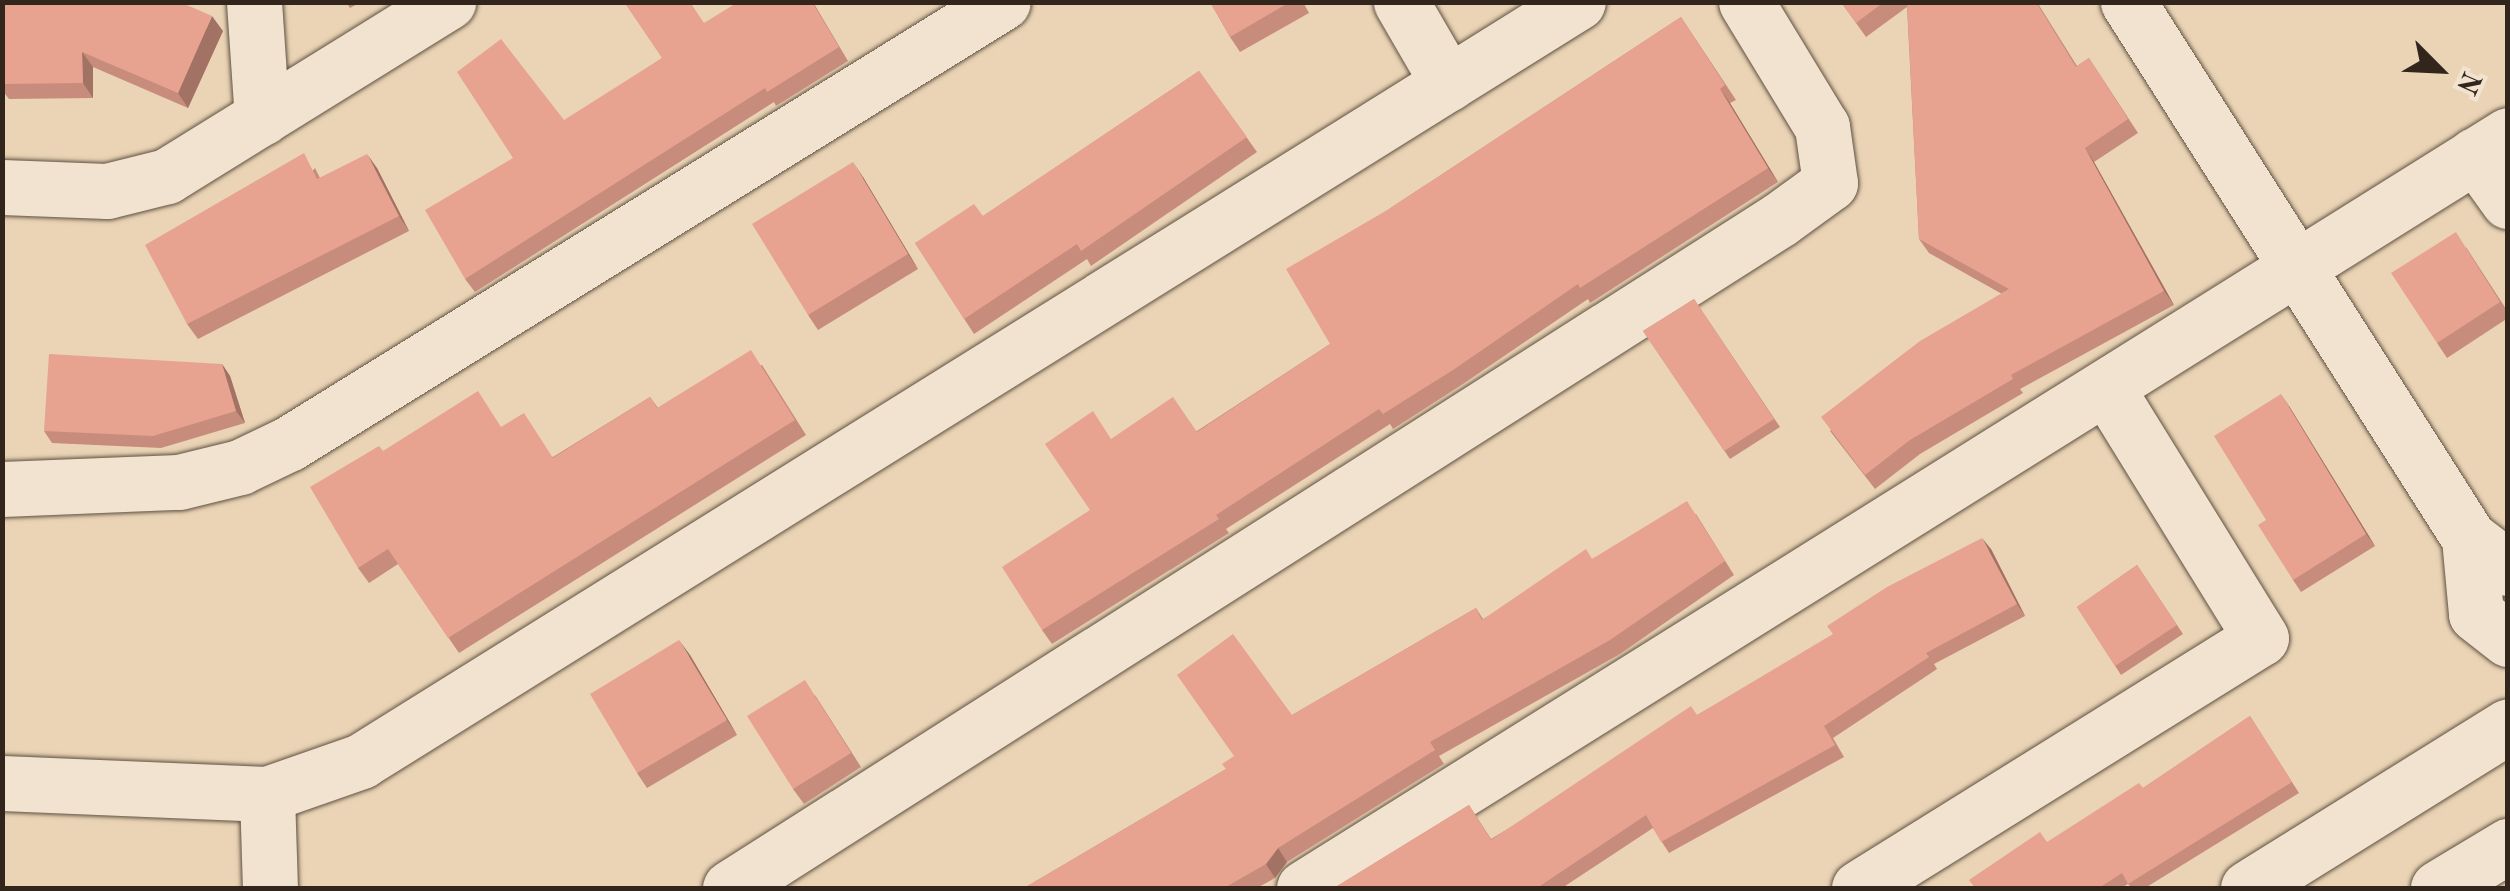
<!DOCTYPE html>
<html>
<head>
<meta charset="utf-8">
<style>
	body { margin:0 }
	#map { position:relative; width:2510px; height:891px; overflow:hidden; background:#ead4b5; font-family:"Old Standard TT",serif }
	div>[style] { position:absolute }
	.roads { filter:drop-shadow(0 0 2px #605142) drop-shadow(0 0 2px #605142) }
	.minor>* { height:55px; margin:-27.5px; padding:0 27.5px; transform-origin:27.5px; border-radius:27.5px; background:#f1e3cf }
	.wall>* { inset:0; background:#c78c7c }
	.shaded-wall>* { inset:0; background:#a27265 }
	.building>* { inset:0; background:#e7a390 }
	span { translate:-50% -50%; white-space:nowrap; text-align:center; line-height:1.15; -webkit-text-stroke:10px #f1e3cf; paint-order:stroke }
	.frame { position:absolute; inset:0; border:5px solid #32251c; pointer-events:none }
	.north { position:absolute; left:2390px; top:20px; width:100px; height:100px; -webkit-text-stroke:8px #f1e3cf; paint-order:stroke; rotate:114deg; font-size:28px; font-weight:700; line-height:40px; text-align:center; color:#32251c }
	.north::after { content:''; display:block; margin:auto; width:35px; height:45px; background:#32251c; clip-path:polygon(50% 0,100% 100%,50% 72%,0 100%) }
</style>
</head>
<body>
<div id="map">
	<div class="roads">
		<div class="minor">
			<div style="left:254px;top:2px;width:116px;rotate:86.1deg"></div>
			<div style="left:1401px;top:2px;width:94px;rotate:59.9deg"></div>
			<div style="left:2128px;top:2px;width:635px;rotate:57.54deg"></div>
			<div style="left:2469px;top:538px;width:49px;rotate:37.6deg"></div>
			<div style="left:2475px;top:155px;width:57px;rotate:54.3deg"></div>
			<div style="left:2px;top:187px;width:105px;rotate:2.2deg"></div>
			<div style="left:107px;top:191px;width:62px;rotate:-14deg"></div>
			<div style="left:167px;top:176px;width:331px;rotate:-31.8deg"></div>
			<div style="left:2px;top:489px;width:177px;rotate:-2.3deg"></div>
			<div style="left:179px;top:482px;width:63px;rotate:-13.8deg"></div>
			<div style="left:240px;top:467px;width:55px;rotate:-25.6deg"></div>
			<div style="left:290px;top:443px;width:838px;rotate:-31.74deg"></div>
			<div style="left:2469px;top:538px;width:76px;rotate:84.7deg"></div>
			<div style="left:2476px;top:614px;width:41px;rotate:38deg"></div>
			<div style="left:2px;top:783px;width:265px;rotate:2.4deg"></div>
			<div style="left:267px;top:794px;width:100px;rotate:-19.3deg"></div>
			<div style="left:361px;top:761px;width:1434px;rotate:-31.95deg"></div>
			<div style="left:267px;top:794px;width:94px;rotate:88.2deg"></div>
			<div style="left:730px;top:888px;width:1244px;rotate:-32.49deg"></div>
			<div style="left:1779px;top:220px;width:63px;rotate:-36deg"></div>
			<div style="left:1830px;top:183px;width:57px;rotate:-98.1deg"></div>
			<div style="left:1822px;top:127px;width:146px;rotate:-121.3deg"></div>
			<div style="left:1304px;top:888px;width:1420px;rotate:-32.02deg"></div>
			<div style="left:1859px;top:888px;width:473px;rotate:-31.9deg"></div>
			<div style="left:2261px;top:638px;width:293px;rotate:-121.7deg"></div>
			<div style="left:2248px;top:888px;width:306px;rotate:-31.9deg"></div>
			<div style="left:2438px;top:888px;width:82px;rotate:-31deg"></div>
		</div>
	</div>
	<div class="wall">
		<div style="clip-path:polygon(2px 2px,223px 31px,188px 108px,93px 67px,93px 98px,9px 99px,2px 90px)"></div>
		<div style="clip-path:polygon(346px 2px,361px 2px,350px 8px)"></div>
		<div style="clip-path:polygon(813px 2px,848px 61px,776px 106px,774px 102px,475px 292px,465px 279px,513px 158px,662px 58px,704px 23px)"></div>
		<div style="clip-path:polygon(1210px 2px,1303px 2px,1309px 13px,1240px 52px,1230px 37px)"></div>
		<div style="clip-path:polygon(1841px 2px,2037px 2px,2077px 66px,2089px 58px,2138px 133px,2094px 162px,2174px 305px,2020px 389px,2023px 393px,1920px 454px,1875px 489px,1830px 431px,2002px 294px,1929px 253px,1919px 239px,1907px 7px,1866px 37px)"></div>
		<div style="clip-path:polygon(1681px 17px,1736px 100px,1730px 103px,1778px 182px,1590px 303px,1588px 299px,1463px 384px,1393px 429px,1390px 424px,1226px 529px,1229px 533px,1052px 644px,1042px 630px,1090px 510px,1112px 439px,1197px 431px,1330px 344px,1389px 209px)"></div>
		<div style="clip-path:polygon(1199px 71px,1257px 152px,1091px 266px,1087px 259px,974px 334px,915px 243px,983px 216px)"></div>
		<div style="clip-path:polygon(315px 168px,320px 178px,377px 168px,409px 231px,198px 339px,187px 324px)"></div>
		<div style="clip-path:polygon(863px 177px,918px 269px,818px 330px,808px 315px)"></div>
		<div style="clip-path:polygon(2466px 247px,2508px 312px,2508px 318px,2447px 358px,2437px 343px)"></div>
		<div style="clip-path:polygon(1694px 299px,1780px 427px,1730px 459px,1643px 331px)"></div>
		<div style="clip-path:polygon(222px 364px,230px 376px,245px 423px,161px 448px,52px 443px,44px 431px)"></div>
		<div style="clip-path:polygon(762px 365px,806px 435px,459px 653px,398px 564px,369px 583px,358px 568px,383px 451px,502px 427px,553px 457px,650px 397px,658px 408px)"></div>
		<div style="clip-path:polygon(2289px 406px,2375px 546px,2301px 592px,2293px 580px,2266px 520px)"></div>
		<div style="clip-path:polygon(1696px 514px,1734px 575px,1620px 654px,1439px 756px,1444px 764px,1287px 862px,1275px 878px,1257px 888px,1024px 888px,1226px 769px,1292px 715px,1476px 608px,1483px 619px,1592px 559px)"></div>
		<div style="clip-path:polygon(1991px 549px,2025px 616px,1934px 664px,1937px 669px,1833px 738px,1844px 757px,1669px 853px,1653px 828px,1562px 888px,1334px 888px,1469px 805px,1491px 839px,1697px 715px)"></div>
		<div style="clip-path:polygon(2137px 565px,2183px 634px,2121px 675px,2077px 607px)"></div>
		<div style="clip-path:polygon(690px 655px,737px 735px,647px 788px,637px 773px)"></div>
		<div style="clip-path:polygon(815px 695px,861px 767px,804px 804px,793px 789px)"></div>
		<div style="clip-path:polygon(2250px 716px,2299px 793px,2145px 888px,2132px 888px,2128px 884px,2121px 888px,1975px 888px,2143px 788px)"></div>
	</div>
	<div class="shaded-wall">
		<div style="clip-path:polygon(212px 16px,223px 31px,188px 108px,178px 93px)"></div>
		<div style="clip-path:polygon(82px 52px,93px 67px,93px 98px,83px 83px)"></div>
		<div style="clip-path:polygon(1720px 89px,1730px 103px,1778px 182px,1768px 168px)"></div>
		<div style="clip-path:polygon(2085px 148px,2094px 162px,2174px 305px,2164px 291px)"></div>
		<div style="clip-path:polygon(367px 154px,377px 168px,409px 231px,399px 216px)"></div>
		<div style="clip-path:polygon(853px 162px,863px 177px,918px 269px,908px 254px)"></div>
		<div style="clip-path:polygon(222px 364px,230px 376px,245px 423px,236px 411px)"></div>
		<div style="clip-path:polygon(2281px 394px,2289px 406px,2375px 546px,2366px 534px)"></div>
		<div style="clip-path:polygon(1982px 538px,1991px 549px,2025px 616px,2017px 604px)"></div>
		<div style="clip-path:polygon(679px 640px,690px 655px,737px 735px,727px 720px)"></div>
		<div style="clip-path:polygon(1278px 848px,1287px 862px,1275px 878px,1266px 864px)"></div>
	</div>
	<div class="building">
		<div style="clip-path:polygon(2px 2px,180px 2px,212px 16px,178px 93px,82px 52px,83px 83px,2px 84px)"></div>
		<div style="clip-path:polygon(624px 2px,690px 2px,704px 23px,738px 2px,812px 2px,839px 47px,767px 92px,765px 88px,465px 279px,425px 210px,513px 158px,457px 72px,501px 39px,564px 120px,662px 58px)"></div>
		<div style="clip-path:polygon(1210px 2px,1290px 2px,1230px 37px)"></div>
		<div style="clip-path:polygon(1841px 2px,1884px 2px,1856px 23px)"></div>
		<div style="clip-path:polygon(1907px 2px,2036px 2px,2076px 67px,2089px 58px,2128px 119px,2085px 148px,2164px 291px,2011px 375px,2013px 379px,1910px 440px,1865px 475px,1821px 417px,1920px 341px,2009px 289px,1919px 239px)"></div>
		<div style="clip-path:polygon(1681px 17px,1725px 85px,1720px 89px,1768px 168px,1580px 288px,1578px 284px,1453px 370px,1383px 414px,1379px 409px,1216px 515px,1219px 519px,1042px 630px,1002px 567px,1090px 510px,1045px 444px,1093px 411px,1111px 439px,1173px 397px,1197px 432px,1330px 344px,1286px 269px,1389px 209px)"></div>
		<div style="clip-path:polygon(1199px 71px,1247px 137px,1081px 251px,1077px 244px,964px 319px,915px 243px,974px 204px,983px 216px)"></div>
		<div style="clip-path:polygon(304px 153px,317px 179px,367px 154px,399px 216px,187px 324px,145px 245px)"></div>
		<div style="clip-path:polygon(853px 162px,908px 254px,808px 315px,752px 224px)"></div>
		<div style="clip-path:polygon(2456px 232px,2500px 302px,2437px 343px,2391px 273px)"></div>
		<div style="clip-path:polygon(1694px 299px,1774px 419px,1724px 451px,1643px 331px)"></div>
		<div style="clip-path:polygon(751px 350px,795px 420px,448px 638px,388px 549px,358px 568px,310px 487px,379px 446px,383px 451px,478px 391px,501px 427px,524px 413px,553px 458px,650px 397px,657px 408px)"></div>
		<div style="clip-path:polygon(49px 354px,222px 364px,236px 411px,153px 436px,44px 431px)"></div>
		<div style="clip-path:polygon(2281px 394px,2366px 534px,2293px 580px,2258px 525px,2266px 520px,2214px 436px)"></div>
		<div style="clip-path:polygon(1687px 501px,1725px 561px,1610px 640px,1430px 742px,1435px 750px,1278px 848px,1266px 864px,1224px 888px,1024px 888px,1226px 769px,1222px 764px,1234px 756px,1177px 675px,1233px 634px,1292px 715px,1476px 608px,1482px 620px,1586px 549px,1592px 559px)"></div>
		<div style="clip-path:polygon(1982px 538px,2017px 604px,1926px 653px,1929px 657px,1824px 726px,1835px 745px,1661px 842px,1646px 815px,1537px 888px,1334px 888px,1469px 805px,1491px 840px,1691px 706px,1697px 715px,1833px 634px,1827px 626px,1887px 587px)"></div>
		<div style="clip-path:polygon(2137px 565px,2177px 625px,2115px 666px,2077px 607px)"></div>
		<div style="clip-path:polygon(679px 640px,727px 720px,637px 773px,590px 694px)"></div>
		<div style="clip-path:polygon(805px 680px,851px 753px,793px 789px,747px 716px)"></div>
		<div style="clip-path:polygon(2250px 716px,2292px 782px,2128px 884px,2122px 873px,2099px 888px,1975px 888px,1969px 880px,2040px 832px,2047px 842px,2139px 783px,2143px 788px)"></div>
	</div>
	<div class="frame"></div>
	<div class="north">N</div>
</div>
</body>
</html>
